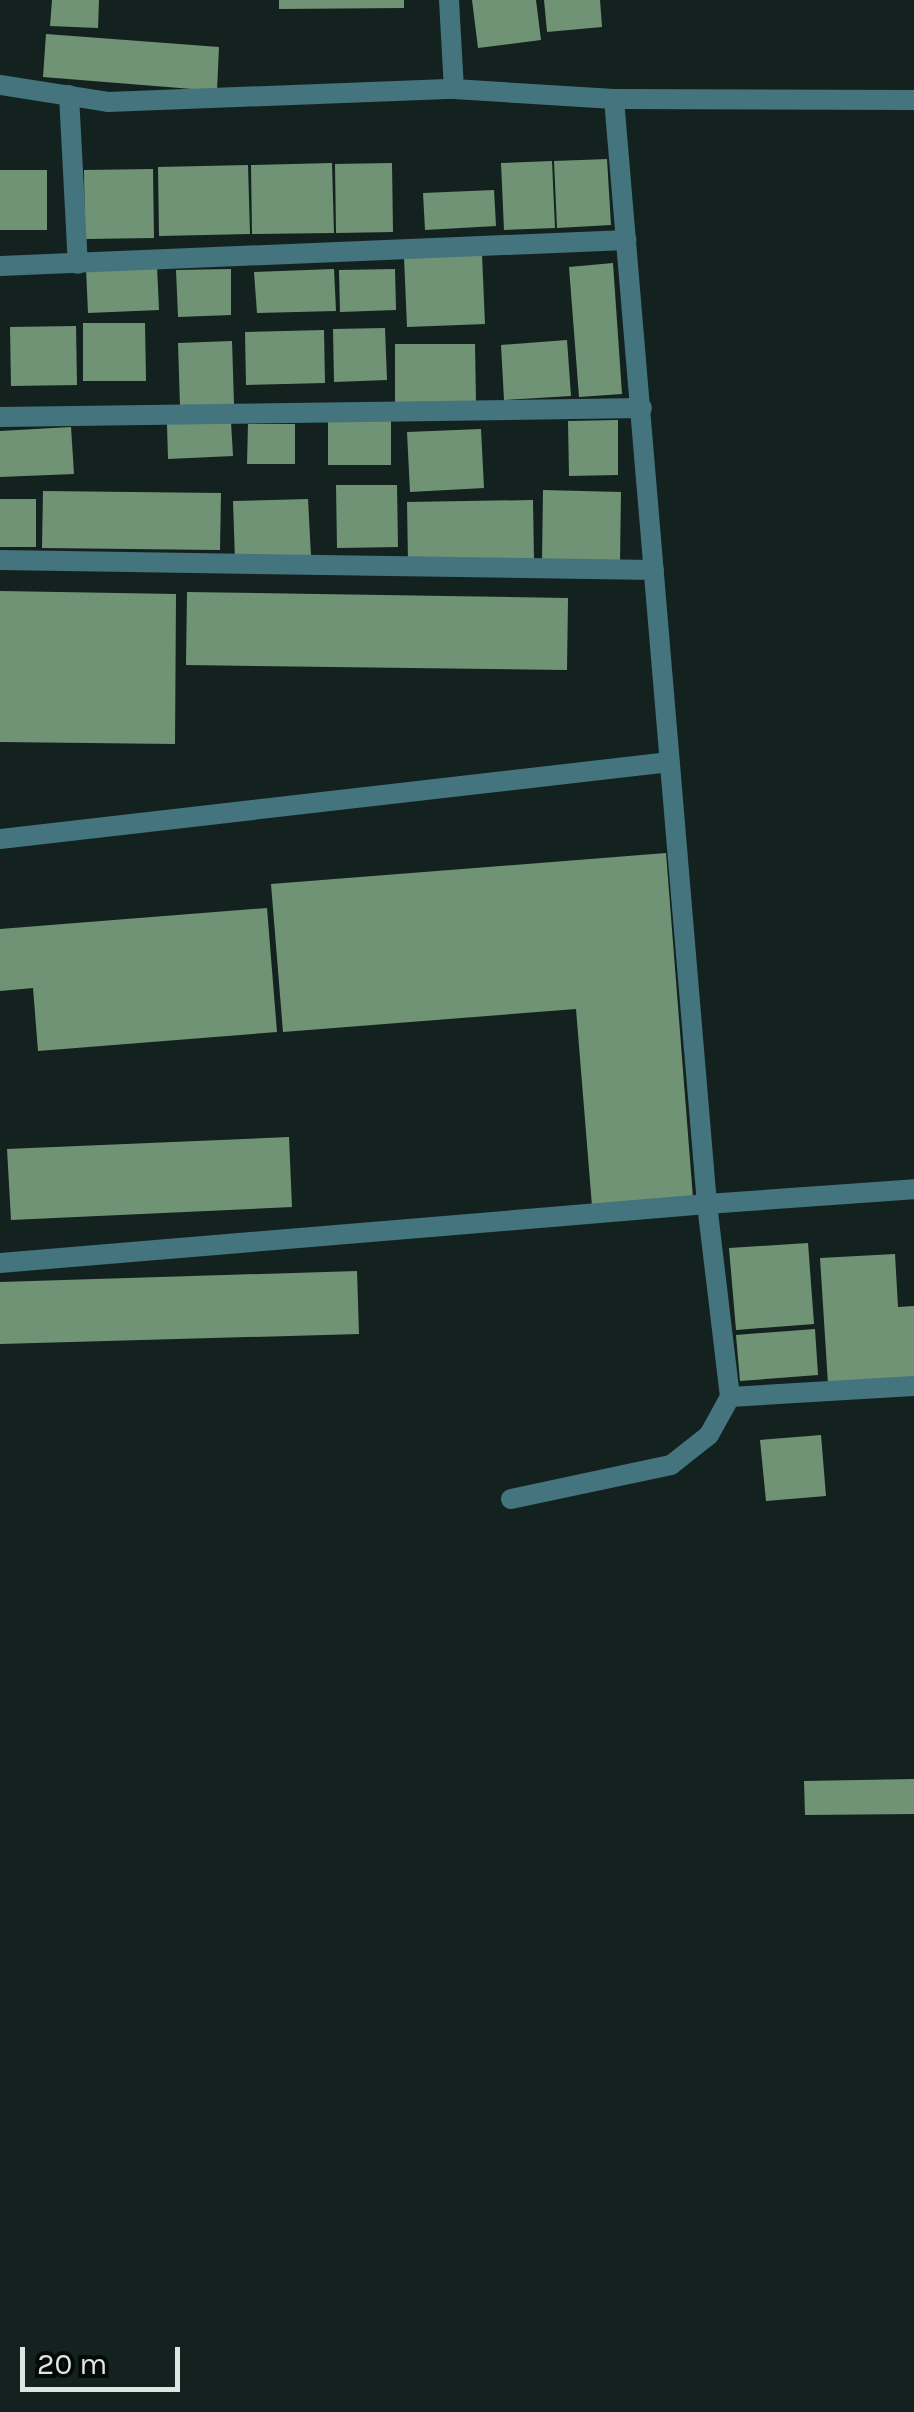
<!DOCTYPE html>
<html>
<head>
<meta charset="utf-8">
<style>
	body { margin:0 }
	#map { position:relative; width:914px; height:2412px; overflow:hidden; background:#14221f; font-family:Karla,sans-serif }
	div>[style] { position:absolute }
	.building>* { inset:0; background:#709375 }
	.service>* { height:20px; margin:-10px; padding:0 10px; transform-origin:10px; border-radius:10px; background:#44747d }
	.minor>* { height:20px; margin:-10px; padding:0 10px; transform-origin:10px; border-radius:10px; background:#44747d }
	span { translate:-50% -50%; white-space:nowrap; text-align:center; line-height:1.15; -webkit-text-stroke:10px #050a09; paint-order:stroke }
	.scale { position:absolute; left:20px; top:2347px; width:160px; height:45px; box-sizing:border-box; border:5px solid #dce6e3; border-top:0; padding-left:12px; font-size:30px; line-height:35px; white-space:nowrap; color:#dce6e3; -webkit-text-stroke:8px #050a09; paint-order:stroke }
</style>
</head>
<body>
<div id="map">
	<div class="building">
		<div style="clip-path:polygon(52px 0,99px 0,98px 28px,50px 26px)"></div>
		<div style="clip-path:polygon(279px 0,404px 0,404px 8px,279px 9px)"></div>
		<div style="clip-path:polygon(472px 0,536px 0,541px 40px,478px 48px)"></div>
		<div style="clip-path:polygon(544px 0,600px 0,602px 27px,547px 32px)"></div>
		<div style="clip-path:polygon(46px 34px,219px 47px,217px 91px,43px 77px)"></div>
		<div style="clip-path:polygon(607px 159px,611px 225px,557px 228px,554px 161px)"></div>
		<div style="clip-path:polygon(552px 161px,555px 228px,504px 230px,501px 163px)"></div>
		<div style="clip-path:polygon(332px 163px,334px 233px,252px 234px,251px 165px)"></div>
		<div style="clip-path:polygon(392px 163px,393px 232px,336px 233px,335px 164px)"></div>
		<div style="clip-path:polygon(248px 165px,250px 234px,159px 236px,158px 167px)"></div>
		<div style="clip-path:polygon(153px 169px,154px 238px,85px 239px,84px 170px)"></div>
		<div style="clip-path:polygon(0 170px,47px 170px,47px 230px,0 230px)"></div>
		<div style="clip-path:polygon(494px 190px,496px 226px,425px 230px,423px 193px)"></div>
		<div style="clip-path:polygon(482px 254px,485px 324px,407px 327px,404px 257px)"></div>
		<div style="clip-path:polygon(613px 263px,622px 394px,579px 397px,569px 267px)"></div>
		<div style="clip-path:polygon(157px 266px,159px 310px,88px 313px,86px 268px)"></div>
		<div style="clip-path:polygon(231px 269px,231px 315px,178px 317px,176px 270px)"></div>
		<div style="clip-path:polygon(334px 269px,336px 311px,257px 313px,254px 272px)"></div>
		<div style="clip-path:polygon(395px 269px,396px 310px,340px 312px,339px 270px)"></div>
		<div style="clip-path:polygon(83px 323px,145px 323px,146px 381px,83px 381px)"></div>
		<div style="clip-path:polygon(76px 326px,77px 385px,11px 386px,10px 327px)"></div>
		<div style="clip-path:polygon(385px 328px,387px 380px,334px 382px,333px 329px)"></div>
		<div style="clip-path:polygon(324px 330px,325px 383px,246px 385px,245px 332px)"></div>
		<div style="clip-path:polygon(567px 340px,571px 396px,504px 400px,501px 345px)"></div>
		<div style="clip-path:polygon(232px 341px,234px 405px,180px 406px,178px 343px)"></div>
		<div style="clip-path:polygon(395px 344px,475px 344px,476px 402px,395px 402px)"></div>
		<div style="clip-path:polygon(391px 420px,391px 465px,328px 465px,328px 421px)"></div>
		<div style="clip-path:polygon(618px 420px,618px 475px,569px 476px,568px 421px)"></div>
		<div style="clip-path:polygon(231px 422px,233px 456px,168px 459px,167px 424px)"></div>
		<div style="clip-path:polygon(248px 424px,295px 424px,295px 464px,247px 464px)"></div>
		<div style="clip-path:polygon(71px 427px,74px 474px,0 477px,0 431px)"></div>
		<div style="clip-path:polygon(481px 429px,484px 488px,410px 492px,407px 432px)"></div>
		<div style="clip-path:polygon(336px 485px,397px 485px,398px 547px,337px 548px)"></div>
		<div style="clip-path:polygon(543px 490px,621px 492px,620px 563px,542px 562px)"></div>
		<div style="clip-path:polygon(43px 491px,221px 493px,220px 550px,42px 548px)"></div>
		<div style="clip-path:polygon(0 499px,36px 499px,36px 547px,0 547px)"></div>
		<div style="clip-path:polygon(308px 499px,311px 556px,235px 560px,233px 501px)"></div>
		<div style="clip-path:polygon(533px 500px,534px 560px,408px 562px,407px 502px)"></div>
		<div style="clip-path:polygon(0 591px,176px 594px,175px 744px,0 742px)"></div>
		<div style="clip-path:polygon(187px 592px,568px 598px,567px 670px,186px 665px)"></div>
		<div style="clip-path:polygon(666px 853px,693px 1198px,592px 1206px,576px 1009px,283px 1032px,271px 884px)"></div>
		<div style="clip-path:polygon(267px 908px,277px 1032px,38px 1051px,33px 988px,0 991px,0 929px)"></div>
		<div style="clip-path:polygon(289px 1137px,292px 1207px,11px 1220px,7px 1149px)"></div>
		<div style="clip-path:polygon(808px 1243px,814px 1324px,736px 1330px,729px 1248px)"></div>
		<div style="clip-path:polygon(895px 1254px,898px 1307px,914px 1306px,914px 1379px,828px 1384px,820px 1258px)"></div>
		<div style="clip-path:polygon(357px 1271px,359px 1334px,0 1344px,0 1282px)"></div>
		<div style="clip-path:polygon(815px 1329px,818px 1375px,740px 1381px,736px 1335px)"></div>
		<div style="clip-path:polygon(821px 1435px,826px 1496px,766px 1501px,760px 1440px)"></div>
		<div style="clip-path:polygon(914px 1779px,914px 1814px,805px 1815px,804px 1781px)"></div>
	</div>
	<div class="service">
		<div style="left:0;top:839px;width:674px;rotate:-6.56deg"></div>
		<div style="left:0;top:1263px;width:709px;rotate:-4.77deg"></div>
	</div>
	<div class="minor">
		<div style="left:449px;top:0;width:89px;rotate:86.8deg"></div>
		<div style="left:0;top:85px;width:109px;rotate:8.9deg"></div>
		<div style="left:108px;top:102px;width:346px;rotate:-2.2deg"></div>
		<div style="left:454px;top:89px;width:160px;rotate:3.6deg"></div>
		<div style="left:614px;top:99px;width:300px;rotate:0.2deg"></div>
		<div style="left:69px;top:95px;width:169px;rotate:87deg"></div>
		<div style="left:614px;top:99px;width:1109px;rotate:85.19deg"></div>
		<div style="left:707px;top:1204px;width:194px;rotate:83.2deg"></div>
		<div style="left:0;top:266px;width:627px;rotate:-2.38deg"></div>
		<div style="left:0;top:417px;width:642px;rotate:-0.8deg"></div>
		<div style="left:0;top:560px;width:654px;rotate:0.88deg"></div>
		<div style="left:707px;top:1204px;width:208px;rotate:-4.1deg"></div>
		<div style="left:511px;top:1499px;width:164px;rotate:-12deg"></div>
		<div style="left:671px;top:1465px;width:48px;rotate:-38.3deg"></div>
		<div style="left:709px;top:1435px;width:43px;rotate:-61.1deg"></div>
		<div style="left:730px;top:1397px;width:184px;rotate:-3.4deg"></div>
	</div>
	<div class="scale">20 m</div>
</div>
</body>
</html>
